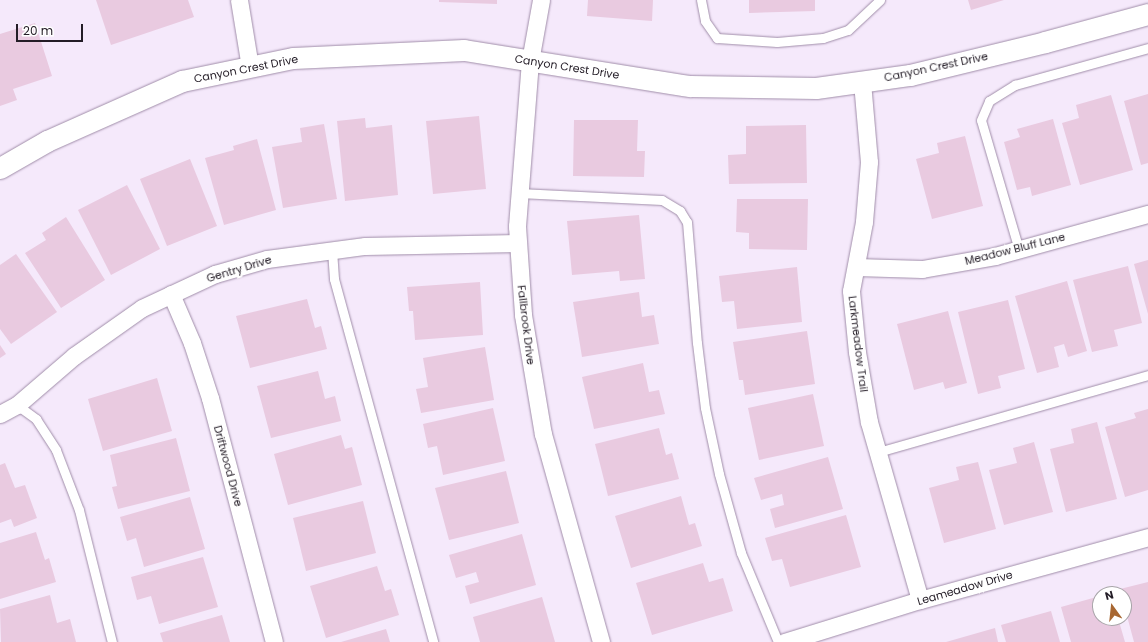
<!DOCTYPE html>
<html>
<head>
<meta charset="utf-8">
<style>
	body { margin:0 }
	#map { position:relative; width:1148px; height:642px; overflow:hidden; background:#f5e9fb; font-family:Poppins,sans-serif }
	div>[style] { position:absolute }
	.building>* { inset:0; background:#e9cae0 }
	.roads { filter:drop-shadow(0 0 1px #a08da9) drop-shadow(0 0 1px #a08da9) }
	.service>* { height:9px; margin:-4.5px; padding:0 4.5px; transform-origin:4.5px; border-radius:4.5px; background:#fff }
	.minor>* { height:17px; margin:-8.5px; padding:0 8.5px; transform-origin:8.5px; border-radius:8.5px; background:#fff }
	.tertiary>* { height:21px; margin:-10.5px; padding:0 10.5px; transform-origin:10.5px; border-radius:10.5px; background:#fff }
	span { translate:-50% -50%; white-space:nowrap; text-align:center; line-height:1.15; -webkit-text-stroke:4px #fff; paint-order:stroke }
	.street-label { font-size:11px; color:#231c26 }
	.north { position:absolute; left:1092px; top:586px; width:40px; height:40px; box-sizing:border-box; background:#fff; border:1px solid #a7a4a8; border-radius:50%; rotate:345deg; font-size:11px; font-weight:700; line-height:16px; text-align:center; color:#231c26 }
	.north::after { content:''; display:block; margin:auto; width:14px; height:18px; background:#a86732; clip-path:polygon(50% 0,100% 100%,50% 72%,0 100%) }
	.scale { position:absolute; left:16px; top:24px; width:67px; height:18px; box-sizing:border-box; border:2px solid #231c26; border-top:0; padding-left:5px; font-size:12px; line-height:14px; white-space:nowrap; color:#231c26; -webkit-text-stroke:3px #fff; paint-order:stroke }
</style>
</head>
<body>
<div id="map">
	<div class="building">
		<div style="clip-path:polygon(96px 0,188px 0,194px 17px,111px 45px)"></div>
		<div style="clip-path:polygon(439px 0,497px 0,497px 4px,439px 2px)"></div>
		<div style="clip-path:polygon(588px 0,653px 0,652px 21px,587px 16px)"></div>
		<div style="clip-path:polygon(749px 0,815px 0,815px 11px,749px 13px)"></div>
		<div style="clip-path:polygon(968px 0,1004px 0,971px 10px)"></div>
		<div style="clip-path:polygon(35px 23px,52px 76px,13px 89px,17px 100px,0 106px,0 34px)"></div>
		<div style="clip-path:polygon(1148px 94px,1148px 163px,1141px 165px,1124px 101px)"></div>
		<div style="clip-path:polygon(1111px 95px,1133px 170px,1080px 185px,1062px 123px,1079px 118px,1076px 105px)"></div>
		<div style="clip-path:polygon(479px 116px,486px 189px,433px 194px,426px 121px)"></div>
		<div style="clip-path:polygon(365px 118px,366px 128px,392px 125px,398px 195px,345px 201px,337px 121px)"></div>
		<div style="clip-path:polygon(1053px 119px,1071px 185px,1032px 196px,1030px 187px,1017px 190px,1004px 142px,1020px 137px,1017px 129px)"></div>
		<div style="clip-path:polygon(574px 120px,638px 120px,637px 151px,645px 151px,644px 177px,573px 176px)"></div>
		<div style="clip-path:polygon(324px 124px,337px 199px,283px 208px,272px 147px,302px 142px,300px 128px)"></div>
		<div style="clip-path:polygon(806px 125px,807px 183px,729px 184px,728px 155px,746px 154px,746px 126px)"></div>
		<div style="clip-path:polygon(965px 136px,983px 206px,932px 219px,916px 159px,939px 153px,937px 143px)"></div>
		<div style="clip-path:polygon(257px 139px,276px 210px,224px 225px,205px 158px,234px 150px,233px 146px)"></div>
		<div style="clip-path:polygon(190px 159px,217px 226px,167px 246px,140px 179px)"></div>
		<div style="clip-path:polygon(127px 185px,160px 249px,111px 275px,78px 210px)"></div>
		<div style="clip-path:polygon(737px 199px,808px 199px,807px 250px,749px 249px,749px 233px,736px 232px)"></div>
		<div style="clip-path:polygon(639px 215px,645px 279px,620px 281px,619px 271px,572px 275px,567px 221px)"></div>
		<div style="clip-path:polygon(66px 217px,105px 280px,61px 308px,25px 253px,46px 240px,42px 233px)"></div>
		<div style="clip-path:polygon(16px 254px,57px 312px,11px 344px,0 329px,0 265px)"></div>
		<div style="clip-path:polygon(1148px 260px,1148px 314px,1134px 264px)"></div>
		<div style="clip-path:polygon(1128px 266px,1142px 323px,1114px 330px,1118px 346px,1092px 352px,1073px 280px)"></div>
		<div style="clip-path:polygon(797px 267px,802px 322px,737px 329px,734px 301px,722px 302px,719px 276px)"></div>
		<div style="clip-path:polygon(1067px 281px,1087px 351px,1068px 357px,1064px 344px,1054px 347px,1059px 367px,1037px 373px,1015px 296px)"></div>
		<div style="clip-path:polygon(480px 282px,483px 335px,415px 340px,413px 311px,409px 311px,407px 287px)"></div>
		<div style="clip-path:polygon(639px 292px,642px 317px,654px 315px,659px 344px,582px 357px,573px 302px)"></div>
		<div style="clip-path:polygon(307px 299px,315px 328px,321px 326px,327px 349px,250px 368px,236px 316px)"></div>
		<div style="clip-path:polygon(1008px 300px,1025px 369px,998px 376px,1001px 388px,978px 394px,958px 312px)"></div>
		<div style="clip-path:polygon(948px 311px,967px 383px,945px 389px,943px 382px,914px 390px,897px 324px)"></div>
		<div style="clip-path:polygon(807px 331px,815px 384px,745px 395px,743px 380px,739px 380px,733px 342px)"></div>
		<div style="clip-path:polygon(0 345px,6px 354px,0 358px)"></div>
		<div style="clip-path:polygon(485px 347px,494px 400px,421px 413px,416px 389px,428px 387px,423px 358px)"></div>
		<div style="clip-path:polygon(643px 363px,649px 392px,659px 390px,665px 414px,594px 429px,582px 377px)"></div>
		<div style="clip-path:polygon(318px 371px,325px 399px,335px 396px,341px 421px,271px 438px,257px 386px)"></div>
		<div style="clip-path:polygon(157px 378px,172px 431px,103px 451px,88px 399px)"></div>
		<div style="clip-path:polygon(813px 394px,824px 446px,759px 460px,748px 408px)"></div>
		<div style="clip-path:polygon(493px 408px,505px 461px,443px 475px,437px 446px,428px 448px,423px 424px)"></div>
		<div style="clip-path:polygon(1148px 409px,1148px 490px,1125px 497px,1105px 427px,1136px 418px,1134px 413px)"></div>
		<div style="clip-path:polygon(1097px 422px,1117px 499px,1066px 512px,1050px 449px,1074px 443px,1071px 429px)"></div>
		<div style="clip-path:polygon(659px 428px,666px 455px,672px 453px,679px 479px,608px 496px,595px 444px)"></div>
		<div style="clip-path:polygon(341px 435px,345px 449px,352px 447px,362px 485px,288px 505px,274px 454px)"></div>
		<div style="clip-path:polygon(176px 438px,190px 491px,118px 509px,112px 487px,117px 486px,110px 455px)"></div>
		<div style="clip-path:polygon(1034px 442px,1053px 512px,1004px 525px,989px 470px,1017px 463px,1013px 448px)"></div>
		<div style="clip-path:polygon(828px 457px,843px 509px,775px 528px,770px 509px,784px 505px,782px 494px,761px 500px,754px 478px)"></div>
		<div style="clip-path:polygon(978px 462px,996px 529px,944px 543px,929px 488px,959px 480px,956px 467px)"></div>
		<div style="clip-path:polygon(5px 463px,15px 488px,25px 485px,37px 518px,14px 527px,11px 519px,0 523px,0 465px)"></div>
		<div style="clip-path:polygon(506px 471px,519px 523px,449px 540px,435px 488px)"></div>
		<div style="clip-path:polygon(681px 496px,689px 525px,695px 523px,702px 546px,631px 568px,615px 516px)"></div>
		<div style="clip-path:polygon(190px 497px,205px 549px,144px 567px,136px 538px,127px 541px,120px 517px)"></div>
		<div style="clip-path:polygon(363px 501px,376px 553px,306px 571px,293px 518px)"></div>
		<div style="clip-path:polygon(846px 515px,861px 567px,790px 587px,782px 559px,772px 561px,765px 538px)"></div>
		<div style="clip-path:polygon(36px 532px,45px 560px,49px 558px,56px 582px,0 599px,0 543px)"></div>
		<div style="clip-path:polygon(522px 534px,536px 585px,470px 604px,465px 586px,479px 582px,476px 572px,456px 578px,449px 555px)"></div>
		<div style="clip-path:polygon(203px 557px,218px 607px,159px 624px,151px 596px,137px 600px,131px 577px)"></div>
		<div style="clip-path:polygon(703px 563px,709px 582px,723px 578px,733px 611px,652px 635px,636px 583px)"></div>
		<div style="clip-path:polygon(377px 566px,385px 591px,391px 589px,399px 615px,326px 638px,310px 586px)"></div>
		<div style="clip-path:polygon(1148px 582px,1148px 642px,1134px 642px,1124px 605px,1124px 594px,1121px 594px,1120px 589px)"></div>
		<div style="clip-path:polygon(50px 595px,57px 623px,70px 619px,76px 642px,1px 642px,0 609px)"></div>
		<div style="clip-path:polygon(1100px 596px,1100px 618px,1118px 618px,1125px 642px,1071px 642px,1061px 607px)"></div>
		<div style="clip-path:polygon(542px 597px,555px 642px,480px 642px,473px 617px)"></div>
		<div style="clip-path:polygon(1051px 611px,1060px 642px,1006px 642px,1001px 625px)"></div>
		<div style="clip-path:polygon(222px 615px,230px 642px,163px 642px,160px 633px)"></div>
		<div style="clip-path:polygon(995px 628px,998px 642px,946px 642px)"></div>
		<div style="clip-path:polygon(386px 629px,390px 642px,341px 642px)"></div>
	</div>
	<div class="roads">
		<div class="service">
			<div style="left:701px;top:0;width:21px;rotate:79deg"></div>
			<div style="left:705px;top:21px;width:21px;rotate:55deg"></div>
			<div style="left:717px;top:38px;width:60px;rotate:3.8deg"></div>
			<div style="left:777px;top:42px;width:46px;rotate:-5deg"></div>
			<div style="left:823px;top:38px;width:26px;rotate:-18deg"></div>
			<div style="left:848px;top:30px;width:44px;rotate:-43.2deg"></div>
			<div style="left:519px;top:193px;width:143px;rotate:2.8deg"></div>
			<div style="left:662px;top:200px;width:21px;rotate:31deg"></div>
			<div style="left:680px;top:211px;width:13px;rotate:58deg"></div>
			<div style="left:687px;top:222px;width:121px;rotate:85.3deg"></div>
			<div style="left:697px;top:343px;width:65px;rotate:83deg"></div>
			<div style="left:705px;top:408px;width:67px;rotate:78deg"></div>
			<div style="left:719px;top:474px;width:82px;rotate:74.4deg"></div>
			<div style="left:741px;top:553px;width:96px;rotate:67.4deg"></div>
			<div style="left:332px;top:250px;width:29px;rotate:86deg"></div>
			<div style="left:334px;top:279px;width:376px;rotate:74.7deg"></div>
			<div style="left:1019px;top:250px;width:135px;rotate:-106.3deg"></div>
			<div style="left:981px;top:120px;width:21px;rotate:-67deg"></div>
			<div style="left:989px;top:101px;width:31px;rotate:-32deg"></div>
			<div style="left:1015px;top:85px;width:138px;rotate:-15.5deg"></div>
			<div style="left:17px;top:405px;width:24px;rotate:36deg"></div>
			<div style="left:36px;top:419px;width:37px;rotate:57deg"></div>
			<div style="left:56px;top:450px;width:64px;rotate:69deg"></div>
			<div style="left:79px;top:510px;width:136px;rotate:76deg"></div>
			<div style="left:878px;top:452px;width:281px;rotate:-15.9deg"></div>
		</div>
		<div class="minor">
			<div style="left:239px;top:0;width:68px;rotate:80.7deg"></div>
			<div style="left:541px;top:0;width:62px;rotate:100.2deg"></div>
			<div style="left:530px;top:61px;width:166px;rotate:94.5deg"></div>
			<div style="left:517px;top:226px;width:89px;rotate:86.1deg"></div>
			<div style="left:523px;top:315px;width:121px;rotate:80.5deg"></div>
			<div style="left:543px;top:434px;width:216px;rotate:74.4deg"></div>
			<div style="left:862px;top:82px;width:80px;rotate:85deg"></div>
			<div style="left:869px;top:162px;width:60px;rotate:94.8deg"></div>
			<div style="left:864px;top:222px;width:70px;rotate:100.7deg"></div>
			<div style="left:851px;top:291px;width:61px;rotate:84.4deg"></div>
			<div style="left:857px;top:352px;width:71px;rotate:80.3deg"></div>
			<div style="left:869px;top:422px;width:185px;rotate:74deg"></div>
			<div style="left:856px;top:267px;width:66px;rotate:1.7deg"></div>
			<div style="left:922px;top:269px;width:74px;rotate:-10.1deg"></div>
			<div style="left:995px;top:256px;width:159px;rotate:-15.4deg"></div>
			<div style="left:171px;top:294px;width:53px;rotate:66.8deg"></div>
			<div style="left:192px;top:343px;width:58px;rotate:71.9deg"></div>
			<div style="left:210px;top:398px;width:252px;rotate:75.3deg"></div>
			<div style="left:0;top:414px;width:19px;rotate:-28deg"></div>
			<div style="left:17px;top:405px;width:75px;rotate:-40.7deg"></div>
			<div style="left:74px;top:356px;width:83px;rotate:-35.2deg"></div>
			<div style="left:142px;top:308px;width:81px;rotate:-25deg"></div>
			<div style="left:215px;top:274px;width:54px;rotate:-16.1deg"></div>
			<div style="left:267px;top:259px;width:99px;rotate:-7.6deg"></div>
			<div style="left:365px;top:246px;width:153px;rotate:-1.1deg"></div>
			<div style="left:784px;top:642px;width:142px;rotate:-17.2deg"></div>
			<div style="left:920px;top:600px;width:237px;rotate:-15.4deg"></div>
		</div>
		<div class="tertiary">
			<div style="left:0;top:168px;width:54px;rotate:-29.9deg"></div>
			<div style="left:47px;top:141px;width:148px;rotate:-24deg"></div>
			<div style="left:182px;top:81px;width:113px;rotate:-11.7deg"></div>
			<div style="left:293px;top:58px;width:171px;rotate:-2.7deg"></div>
			<div style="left:464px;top:50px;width:229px;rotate:9.1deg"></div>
			<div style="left:690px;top:86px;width:126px;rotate:0.9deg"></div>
			<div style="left:816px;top:88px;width:95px;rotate:-7.9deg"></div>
			<div style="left:910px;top:75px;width:139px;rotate:-13.7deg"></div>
			<div style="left:1045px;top:42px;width:107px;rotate:-15.2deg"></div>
		</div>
	</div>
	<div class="street-label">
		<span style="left:567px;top:67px;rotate:9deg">Canyon Crest Drive</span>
		<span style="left:936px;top:67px;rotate:-12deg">Canyon Crest Drive</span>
		<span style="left:246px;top:69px;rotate:-11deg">Canyon Crest Drive</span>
		<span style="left:1015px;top:249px;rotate:-14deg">Meadow Bluff Lane</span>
		<span style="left:239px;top:269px;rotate:-17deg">Gentry Drive</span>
		<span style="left:526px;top:325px;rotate:83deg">Fallbrook Drive</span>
		<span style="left:858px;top:344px;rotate:83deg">Larkmeadow Trail</span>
		<span style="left:228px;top:466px;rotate:75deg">Driftwood Drive</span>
		<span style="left:965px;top:588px;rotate:-16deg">Leameadow Drive</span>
	</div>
	<div class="north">N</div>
	<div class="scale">20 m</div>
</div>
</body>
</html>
